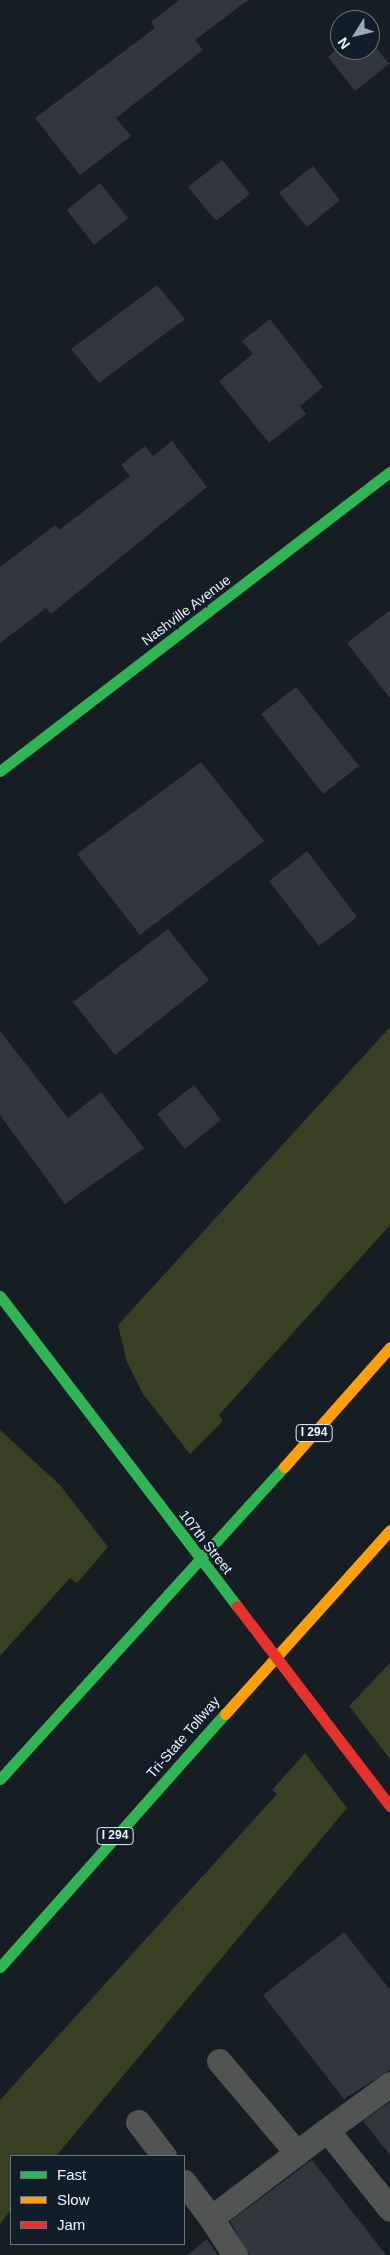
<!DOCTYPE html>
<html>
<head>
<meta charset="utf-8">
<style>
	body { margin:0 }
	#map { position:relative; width:390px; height:2255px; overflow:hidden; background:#161d23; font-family:Helvetica,sans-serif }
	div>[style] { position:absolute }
	.green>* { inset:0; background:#3a4023 }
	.building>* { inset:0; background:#31373c }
	.lane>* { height:25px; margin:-12.5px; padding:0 12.5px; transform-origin:12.5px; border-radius:12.5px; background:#525353 }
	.fast>* { height:11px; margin:-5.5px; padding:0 5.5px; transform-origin:5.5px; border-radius:5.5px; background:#30b455 }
	.slow>* { height:11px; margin:-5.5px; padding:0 5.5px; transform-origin:5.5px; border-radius:5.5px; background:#ff9f0a }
	.jam>* { height:11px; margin:-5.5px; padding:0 5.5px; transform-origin:5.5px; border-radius:5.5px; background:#e5322d }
	span { translate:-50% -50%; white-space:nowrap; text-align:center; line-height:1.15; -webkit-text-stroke:4.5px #111d28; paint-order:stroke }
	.shield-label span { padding:1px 4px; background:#111d28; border:1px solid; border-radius:4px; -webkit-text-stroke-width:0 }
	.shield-label { font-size:12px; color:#ebf3fb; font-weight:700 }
	.street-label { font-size:14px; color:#ebf3fb }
	.legend { position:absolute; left:10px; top:2155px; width:175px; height:90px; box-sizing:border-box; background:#111d28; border:1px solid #68737c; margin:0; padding:6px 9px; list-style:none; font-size:15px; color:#ebf3fb }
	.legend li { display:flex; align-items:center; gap:10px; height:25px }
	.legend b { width:25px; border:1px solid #68737c }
	.north { position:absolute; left:330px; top:10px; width:50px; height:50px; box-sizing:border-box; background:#111d28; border:1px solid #68737c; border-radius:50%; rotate:234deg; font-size:14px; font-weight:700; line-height:20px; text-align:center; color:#ebf3fb }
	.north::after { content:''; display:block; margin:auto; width:18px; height:22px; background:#a0a8af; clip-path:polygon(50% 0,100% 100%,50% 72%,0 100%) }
</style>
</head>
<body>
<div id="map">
	<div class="green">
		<div style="clip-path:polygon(390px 1027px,390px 1225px,219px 1415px,223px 1421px,190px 1454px,143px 1394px,127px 1362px,118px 1325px)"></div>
		<div style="clip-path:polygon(0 1430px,60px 1485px,108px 1547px,77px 1583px,70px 1578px,0 1656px)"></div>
		<div style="clip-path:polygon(390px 1663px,390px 1759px,349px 1706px)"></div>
		<div style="clip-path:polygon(305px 1753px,347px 1808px,56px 2156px,11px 2156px,11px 2210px,0 2224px,0 2100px,277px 1794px,272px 1790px)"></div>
	</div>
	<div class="building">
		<div style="clip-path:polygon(179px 0,248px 0,195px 40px,203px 50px,116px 118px,131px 136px,80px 175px,35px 118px,155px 28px,151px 22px)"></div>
		<div style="clip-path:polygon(370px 40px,389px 64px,355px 91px,328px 57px,340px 47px,370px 50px)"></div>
		<div style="clip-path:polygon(222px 160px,250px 194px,216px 221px,188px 187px)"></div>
		<div style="clip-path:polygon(313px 166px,340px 200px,307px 227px,279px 193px)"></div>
		<div style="clip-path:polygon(100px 183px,128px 218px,94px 245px,67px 210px)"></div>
		<div style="clip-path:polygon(157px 285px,185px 319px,99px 383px,71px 349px)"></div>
		<div style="clip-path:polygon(270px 319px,323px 387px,300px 406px,306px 414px,269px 443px,219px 381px,253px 354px,242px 341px)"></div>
		<div style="clip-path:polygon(172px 441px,207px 487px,51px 614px,46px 608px,0 643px,0 567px,55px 525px,59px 530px,130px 476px,121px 465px,145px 446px,153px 456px)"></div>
		<div style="clip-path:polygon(390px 610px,390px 698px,347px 643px)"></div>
		<div style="clip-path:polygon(296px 687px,359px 766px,323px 794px,261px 714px)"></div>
		<div style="clip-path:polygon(201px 762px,264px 841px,140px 935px,77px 854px)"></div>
		<div style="clip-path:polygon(307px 851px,357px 917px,319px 946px,269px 881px)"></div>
		<div style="clip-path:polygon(168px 929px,209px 980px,115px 1055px,73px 1002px)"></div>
		<div style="clip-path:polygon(0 1031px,68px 1118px,101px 1092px,144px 1148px,65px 1204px,0 1115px)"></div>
		<div style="clip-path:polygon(194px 1085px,221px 1120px,185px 1149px,157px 1114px)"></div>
		<div style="clip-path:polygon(344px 1932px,390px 1990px,390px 2070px,344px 2099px,263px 1995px)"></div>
		<div style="clip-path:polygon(390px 2102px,390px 2155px,363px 2121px)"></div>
		<div style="clip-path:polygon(312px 2160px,386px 2255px,249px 2255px,230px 2221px)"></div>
		<div style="clip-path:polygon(207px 2239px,218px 2255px,187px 2255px)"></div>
	</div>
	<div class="lane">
		<div style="left:219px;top:2061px;width:121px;rotate:49.7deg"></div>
		<div style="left:138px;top:2122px;width:43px;rotate:52.6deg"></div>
		<div style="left:327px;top:2130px;width:78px;rotate:-36.1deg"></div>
		<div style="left:184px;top:2182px;width:45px;rotate:53.1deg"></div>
		<div style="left:235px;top:2255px;width:44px;rotate:-123deg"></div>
		<div style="left:211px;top:2218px;width:146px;rotate:-37.2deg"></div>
		<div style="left:327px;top:2130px;width:101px;rotate:51.4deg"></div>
	</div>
	<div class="fast">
		<div style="left:0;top:771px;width:491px;rotate:-37.5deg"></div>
		<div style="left:0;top:1296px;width:390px;rotate:52.6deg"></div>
		<div style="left:0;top:1779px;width:422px;rotate:-47.7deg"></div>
		<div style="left:0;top:1967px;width:339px;rotate:-48.4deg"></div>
	</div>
	<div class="slow">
		<div style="left:284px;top:1467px;width:160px;rotate:-48.5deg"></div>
		<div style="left:225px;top:1714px;width:247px;rotate:-48.1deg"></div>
	</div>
	<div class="jam">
		<div style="left:237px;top:1606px;width:252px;rotate:52.6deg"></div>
	</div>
	<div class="shield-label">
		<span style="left:314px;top:1433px">I 294</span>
		<span style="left:115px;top:1836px">I 294</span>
	</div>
	<div class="street-label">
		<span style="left:186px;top:610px;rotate:-37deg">Nashville Avenue</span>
		<span style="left:206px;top:1542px;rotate:52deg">107th Street</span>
		<span style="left:183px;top:1737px;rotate:-49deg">Tri-State Tollway</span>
	</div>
	<ul class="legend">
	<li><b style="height:6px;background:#30b455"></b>Fast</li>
	<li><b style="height:6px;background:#ff9f0a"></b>Slow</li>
	<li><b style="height:6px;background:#e5322d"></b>Jam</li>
	</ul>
	<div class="north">N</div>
</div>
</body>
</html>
